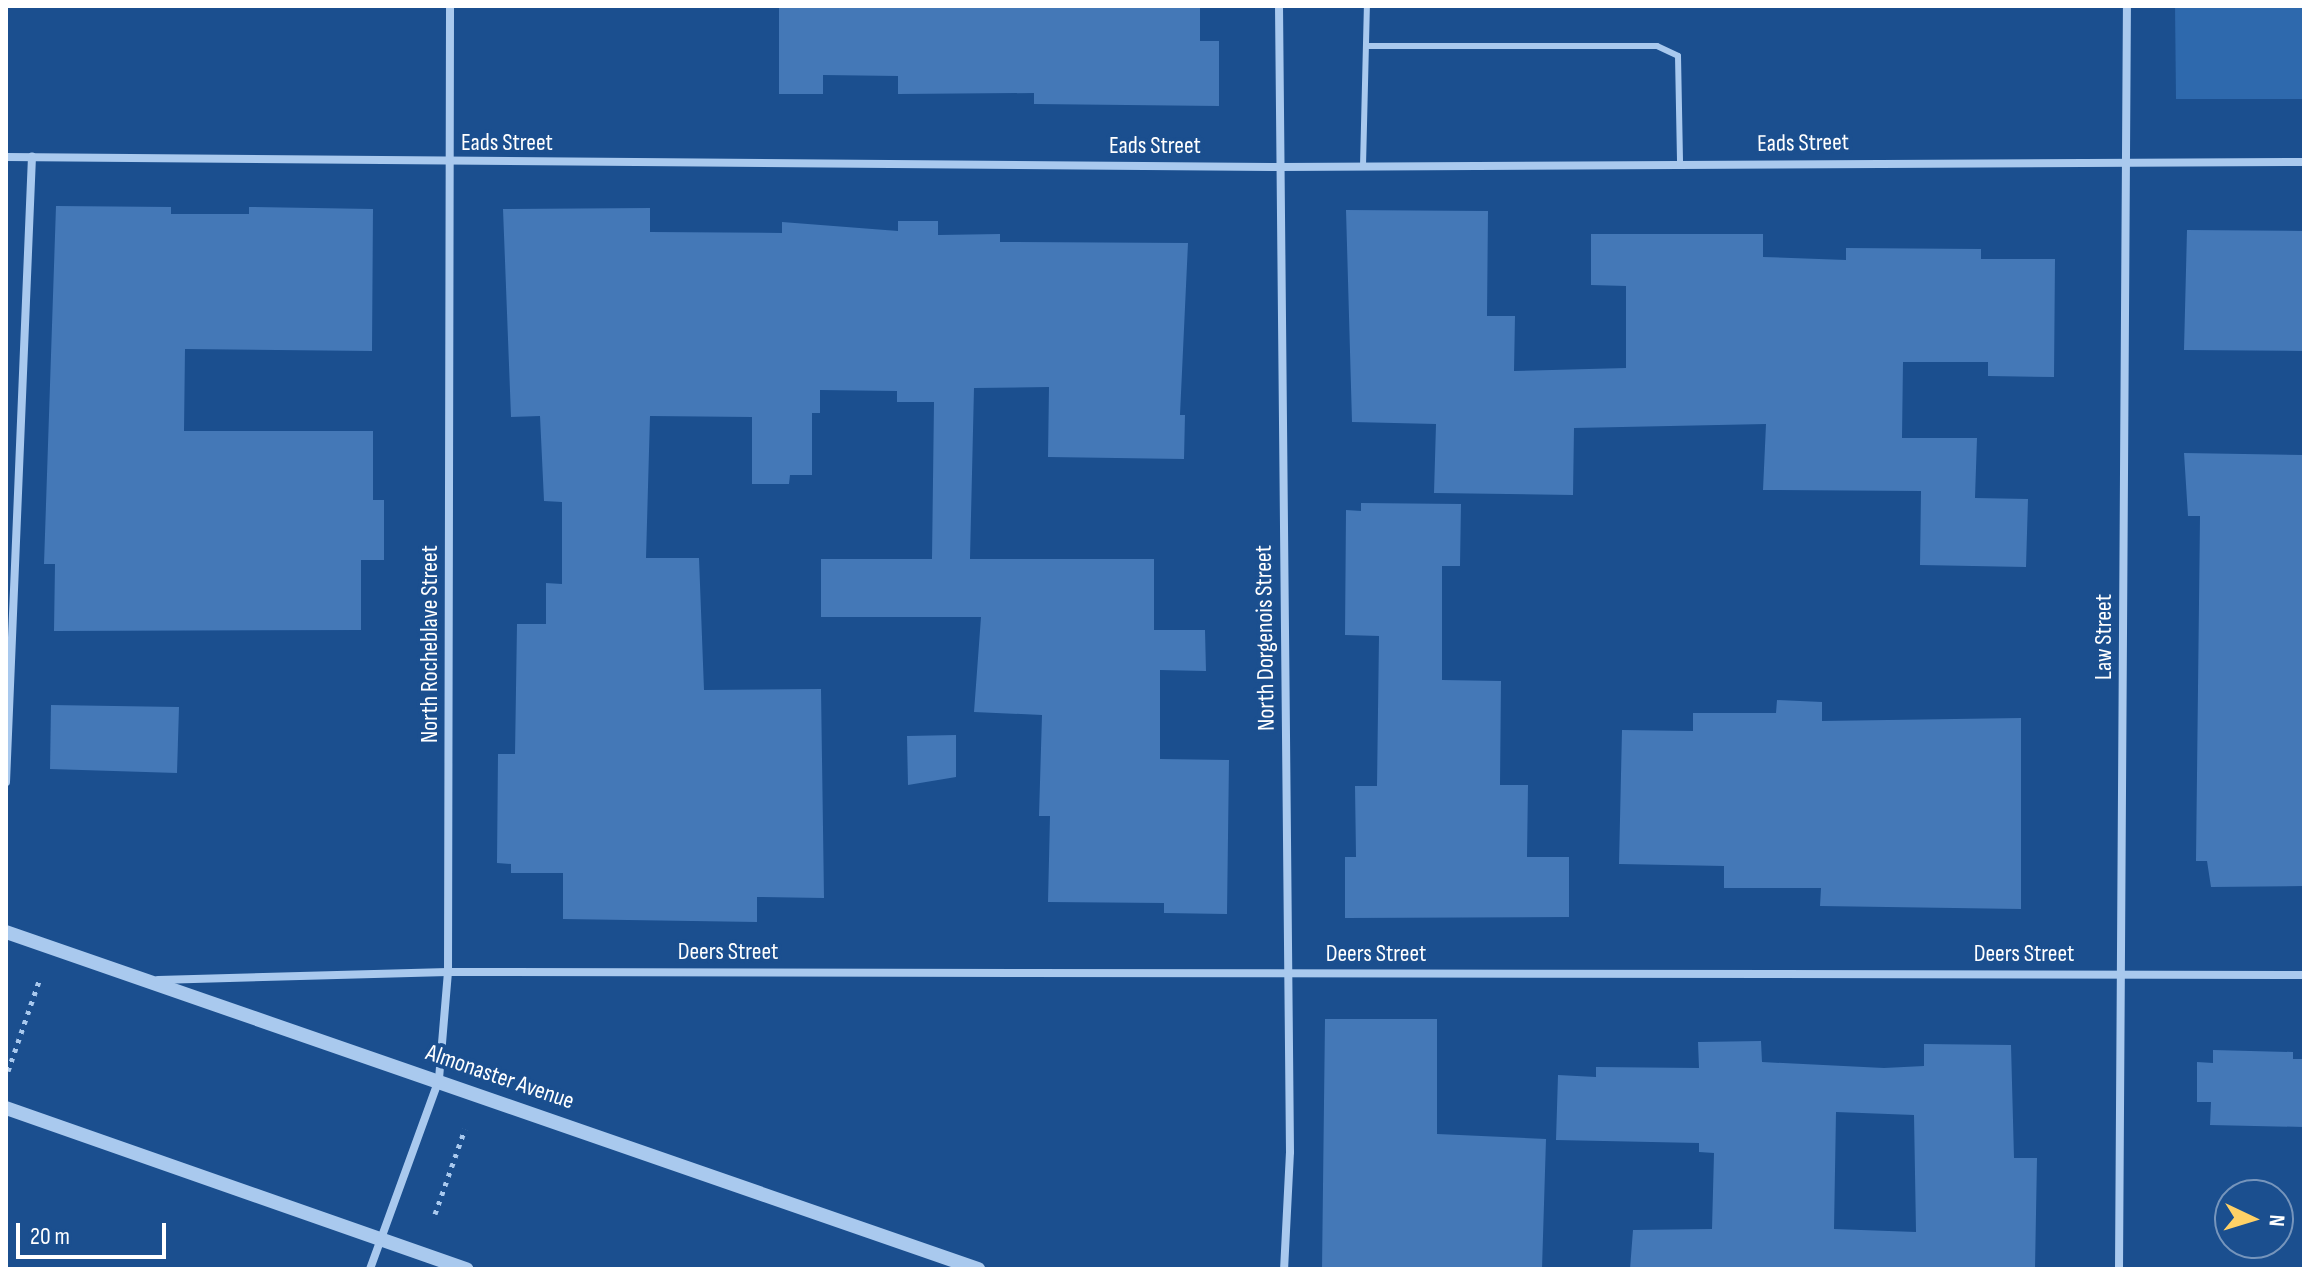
<!DOCTYPE html>
<html>
<head>
<meta charset="utf-8">
<style>
	body { margin:0 }
	#map { position:relative; width:2310px; height:1275px; overflow:hidden; background:#1b4f8f; font-family:"Sofia Sans Condensed",sans-serif }
	div>[style] { position:absolute }
	.green>* { inset:0; background:#2e69ad }
	.building>* { inset:0; background:#4478b7 }
	.path>* { height:5px; margin-top:-2.5px; transform-origin:0; background:repeating-linear-gradient(90deg,#a9c9ee 0 4px,transparent 0 10px) }
	.service>* { height:6px; margin:-3px; padding:0 3px; transform-origin:3px; border-radius:3px; background:#a9c9ee }
	.minor>* { height:8px; margin:-4px; padding:0 4px; transform-origin:4px; border-radius:4px; background:#a9c9ee }
	.tertiary>* { height:14px; margin:-7px; padding:0 7px; transform-origin:7px; border-radius:7px; background:#a9c9ee }
	span { translate:-50% -50%; white-space:nowrap; text-align:center; line-height:1.15; -webkit-text-stroke:8px #1b4f8f; paint-order:stroke }
	.street-label { font-size:24px; color:#fff }
	.frame { position:absolute; inset:0; border:8px solid #fff; pointer-events:none }
	.north { position:absolute; left:2214px; top:1179px; width:80px; height:80px; box-sizing:border-box; background:#1b4f8f; border:2px solid #7695bc; border-radius:50%; rotate:94deg; font-size:22px; font-weight:700; line-height:32px; text-align:center; color:#fff }
	.north::after { content:''; display:block; margin:auto; width:28px; height:36px; background:#ffd166; clip-path:polygon(50% 0,100% 100%,50% 72%,0 100%) }
	.scale { position:absolute; left:16px; top:1223px; width:150px; height:36px; box-sizing:border-box; border:4px solid #fff; border-top:0; padding-left:10px; font-size:24px; line-height:28px; white-space:nowrap; color:#fff; -webkit-text-stroke:6px #1b4f8f; paint-order:stroke }
</style>
</head>
<body>
<div id="map">
	<div class="green">
		<div style="clip-path:polygon(2175px 6px,2304px 6px,2304px 99px,2176px 99px)"></div>
	</div>
	<div class="building">
		<div style="clip-path:polygon(779px 6px,1200px 6px,1200px 41px,1219px 41px,1219px 106px,1034px 104px,1034px 93px,898px 94px,898px 76px,823px 75px,823px 94px,779px 94px)"></div>
		<div style="clip-path:polygon(56px 206px,171px 207px,171px 214px,249px 214px,249px 207px,373px 209px,372px 351px,185px 349px,184px 431px,373px 431px,373px 500px,384px 500px,384px 560px,361px 560px,361px 630px,54px 631px,55px 564px,44px 564px)"></div>
		<div style="clip-path:polygon(650px 208px,650px 232px,782px 233px,782px 222px,898px 231px,898px 221px,938px 221px,938px 235px,1000px 234px,1000px 242px,1188px 243px,1180px 415px,1185px 415px,1184px 459px,1048px 457px,1049px 387px,974px 388px,970px 559px,1154px 559px,1154px 630px,1205px 630px,1206px 671px,1160px 670px,1160px 759px,1229px 760px,1227px 914px,1164px 913px,1164px 903px,1048px 902px,1050px 816px,1039px 816px,1042px 715px,974px 712px,981px 617px,821px 617px,821px 559px,932px 559px,934px 402px,897px 402px,897px 391px,820px 390px,820px 413px,812px 413px,812px 475px,790px 475px,789px 484px,752px 484px,752px 417px,650px 416px,646px 558px,699px 558px,704px 690px,821px 689px,824px 898px,757px 897px,757px 922px,563px 919px,563px 873px,511px 873px,511px 864px,497px 863px,498px 754px,515px 754px,517px 624px,546px 624px,546px 583px,562px 584px,562px 502px,544px 501px,540px 416px,511px 417px,503px 209px)"></div>
		<div style="clip-path:polygon(1346px 210px,1488px 211px,1487px 316px,1515px 316px,1514px 371px,1626px 368px,1626px 286px,1591px 285px,1591px 234px,1763px 234px,1763px 257px,1846px 260px,1846px 248px,1981px 249px,1981px 259px,2055px 259px,2054px 377px,1988px 376px,1988px 362px,1903px 362px,1902px 438px,1977px 438px,1975px 498px,2028px 499px,2026px 567px,1920px 565px,1921px 491px,1763px 490px,1766px 424px,1574px 428px,1573px 495px,1434px 493px,1436px 424px,1352px 422px)"></div>
		<div style="clip-path:polygon(2187px 230px,2304px 231px,2304px 351px,2184px 350px)"></div>
		<div style="clip-path:polygon(2184px 453px,2304px 455px,2304px 886px,2211px 887px,2207px 861px,2196px 861px,2200px 516px,2188px 516px)"></div>
		<div style="clip-path:polygon(1361px 503px,1461px 504px,1460px 566px,1442px 566px,1442px 680px,1501px 681px,1500px 785px,1528px 785px,1527px 857px,1569px 857px,1569px 917px,1345px 918px,1345px 857px,1356px 857px,1355px 786px,1377px 786px,1379px 636px,1345px 635px,1346px 510px,1361px 511px)"></div>
		<div style="clip-path:polygon(1777px 700px,1822px 702px,1822px 721px,2021px 718px,2021px 909px,1820px 906px,1821px 888px,1724px 888px,1724px 866px,1619px 864px,1622px 730px,1693px 731px,1693px 713px,1776px 713px)"></div>
		<div style="clip-path:polygon(51px 705px,179px 707px,177px 773px,50px 769px)"></div>
		<div style="clip-path:polygon(956px 735px,956px 777px,908px 785px,907px 736px)"></div>
		<div style="clip-path:polygon(1325px 1019px,1437px 1019px,1437px 1134px,1546px 1139px,1542px 1269px,1322px 1269px)"></div>
		<div style="clip-path:polygon(evenodd,1761px 1041px,1762px 1062px,1884px 1068px,1924px 1066px,1924px 1044px,2011px 1045px,2014px 1158px,2037px 1158px,2035px 1269px,1630px 1269px,1633px 1230px,1712px 1229px,1714px 1153px,1699px 1152px,1699px 1143px,1556px 1140px,1558px 1075px,1596px 1077px,1596px 1067px,1699px 1068px,1698px 1042px,1761px 1041px,1836px 1112px,1914px 1115px,1916px 1232px,1834px 1229px,1836px 1112px)"></div>
		<div style="clip-path:polygon(2213px 1050px,2293px 1052px,2293px 1059px,2304px 1059px,2304px 1127px,2210px 1125px,2211px 1102px,2197px 1102px,2197px 1062px,2213px 1063px)"></div>
	</div>
	<div class="path">
		<div style="left:8px;top:1071px;width:98px;rotate:-71deg"></div>
		<div style="left:435px;top:1214px;width:90px;rotate:-70.6deg"></div>
	</div>
	<div class="service">
		<div style="left:1366px;top:46px;width:291px"></div>
		<div style="left:1657px;top:46px;width:23px;rotate:25deg"></div>
		<div style="left:1678px;top:56px;width:108px;rotate:88.9deg"></div>
		<div style="left:1363px;top:166px;width:160px;rotate:-88.6deg"></div>
	</div>
	<div class="minor">
		<div style="left:1279px;top:6px;width:1146px;rotate:89.45deg"></div>
		<div style="left:1290px;top:1152px;width:117px;rotate:92.9deg"></div>
		<div style="left:6px;top:157px;width:1273px;rotate:0.45deg"></div>
		<div style="left:1279px;top:167px;width:1025px;rotate:-0.28deg"></div>
		<div style="left:6px;top:782px;width:626px;rotate:-87.62deg"></div>
		<div style="left:158px;top:980px;width:290px;rotate:-1.6deg"></div>
		<div style="left:448px;top:972px;width:1856px;rotate:0.09deg"></div>
		<div style="left:370px;top:1269px;width:202px;rotate:-70deg"></div>
		<div style="left:439px;top:1079px;width:107px;rotate:-85.2deg"></div>
		<div style="left:448px;top:972px;width:966px;rotate:-89.88deg"></div>
		<div style="left:2119px;top:1269px;width:1263px;rotate:-89.64deg"></div>
	</div>
	<div class="tertiary">
		<div style="left:6px;top:932px;width:1029px;rotate:19.12deg"></div>
		<div style="left:6px;top:1108px;width:488px;rotate:19.3deg"></div>
	</div>
	<div class="street-label">
		<span style="left:507px;top:143px">Eads Street</span>
		<span style="left:1803px;top:143px;rotate:-1deg">Eads Street</span>
		<span style="left:1155px;top:146px">Eads Street</span>
		<span style="left:2104px;top:637px;rotate:-90deg">Law Street</span>
		<span style="left:1265px;top:638px;rotate:-91deg">North Dorgenois Street</span>
		<span style="left:430px;top:644px;rotate:-90deg">North Rocheblave Street</span>
		<span style="left:728px;top:952px">Deers Street</span>
		<span style="left:1376px;top:954px">Deers Street</span>
		<span style="left:2024px;top:954px">Deers Street</span>
		<span style="left:500px;top:1077px;rotate:19deg">Almonaster Avenue</span>
	</div>
	<div class="frame"></div>
	<div class="north">N</div>
	<div class="scale">20 m</div>
</div>
</body>
</html>
